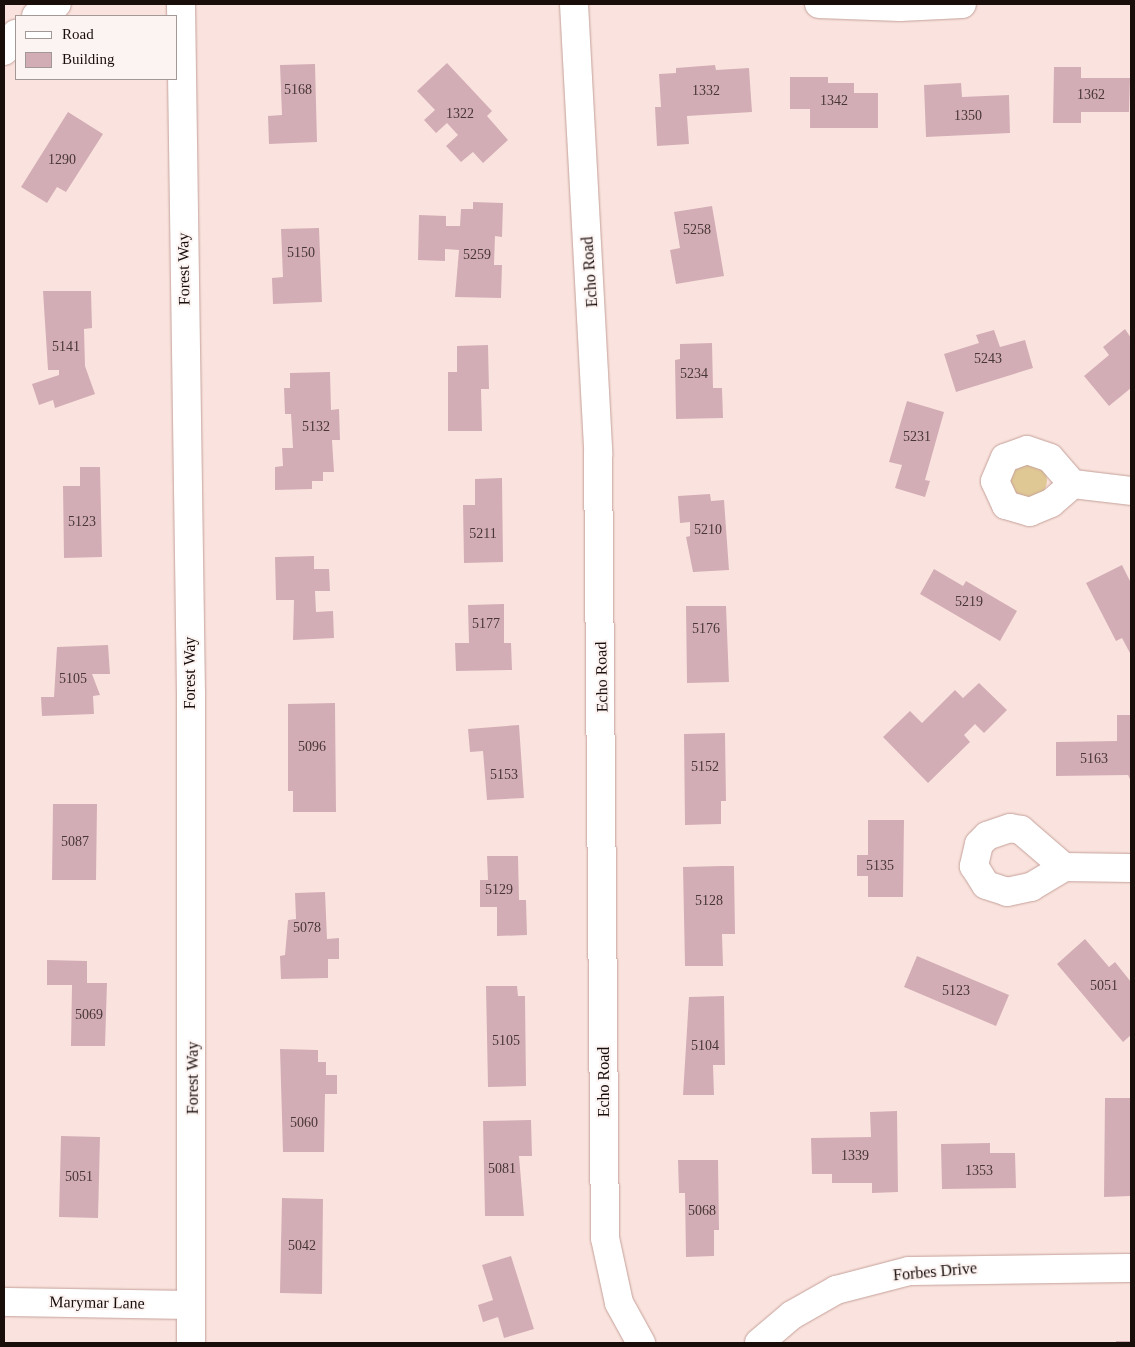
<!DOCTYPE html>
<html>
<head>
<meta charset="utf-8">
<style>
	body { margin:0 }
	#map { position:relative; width:1135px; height:1347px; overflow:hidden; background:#fae3de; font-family:Georgia,serif }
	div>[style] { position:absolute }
	.green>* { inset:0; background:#e0c895 }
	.round { border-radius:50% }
	.building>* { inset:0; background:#d3adb5 }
	.roads { filter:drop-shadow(0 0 1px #c5a19a) drop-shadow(0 0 1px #c5a19a) }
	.minor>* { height:28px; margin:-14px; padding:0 14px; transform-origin:14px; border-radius:14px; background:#fff }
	span { translate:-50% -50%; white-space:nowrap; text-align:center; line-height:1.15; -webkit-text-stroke:4px #fcf4f2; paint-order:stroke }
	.number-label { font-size:14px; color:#483636 }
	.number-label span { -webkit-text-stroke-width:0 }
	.street-label { font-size:16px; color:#1a0e0b }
	.frame { position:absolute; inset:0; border:5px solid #1a0e0b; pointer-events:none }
	.legend { position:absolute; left:15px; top:15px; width:162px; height:65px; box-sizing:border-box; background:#fcf4f2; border:1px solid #a29896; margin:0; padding:6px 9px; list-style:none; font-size:15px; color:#1a0e0b }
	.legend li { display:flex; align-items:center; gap:10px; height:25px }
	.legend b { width:25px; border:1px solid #a29896 }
</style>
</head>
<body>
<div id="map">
	<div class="green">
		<div class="round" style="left:1009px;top:461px;width:38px;height:38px"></div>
	</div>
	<div class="building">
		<div style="clip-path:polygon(447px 63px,492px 111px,487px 116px,508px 140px,483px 163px,473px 152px,461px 162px,446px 146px,458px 135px,447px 123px,436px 133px,424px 120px,435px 110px,417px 91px)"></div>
		<div style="clip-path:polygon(315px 64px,317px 142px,269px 144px,268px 116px,282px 115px,280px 65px)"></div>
		<div style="clip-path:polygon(715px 65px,716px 70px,749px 68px,752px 112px,687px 116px,689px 144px,657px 146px,655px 107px,661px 107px,659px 74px,676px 73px,676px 68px)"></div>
		<div style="clip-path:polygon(1054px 67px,1081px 67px,1081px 78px,1130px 78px,1129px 112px,1081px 112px,1081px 123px,1053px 123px)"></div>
		<div style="clip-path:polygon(790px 77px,828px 77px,828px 83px,854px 83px,854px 93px,878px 93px,878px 128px,810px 128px,810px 109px,790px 109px)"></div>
		<div style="clip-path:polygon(961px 83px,962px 97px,1009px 95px,1010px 133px,926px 137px,924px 85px)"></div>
		<div style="clip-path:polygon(68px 112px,103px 134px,66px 192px,57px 187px,47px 203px,21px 187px)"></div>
		<div style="clip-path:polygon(473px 202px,503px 203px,502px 237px,495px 236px,494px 265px,502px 265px,501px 298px,455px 297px,459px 250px,445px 249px,445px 261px,418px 260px,419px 215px,446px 216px,446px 226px,460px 226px,461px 209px,473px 209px)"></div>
		<div style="clip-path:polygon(712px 206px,724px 276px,676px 284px,670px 250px,680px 248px,674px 212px)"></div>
		<div style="clip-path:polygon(319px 228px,322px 302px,273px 304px,272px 278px,283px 277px,281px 229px)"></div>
		<div style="clip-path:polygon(43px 291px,91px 291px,92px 328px,84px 329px,85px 366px,95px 394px,55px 408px,53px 400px,39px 405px,32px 384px,59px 375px,59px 370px,48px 370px)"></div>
		<div style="clip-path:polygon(1125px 329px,1131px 338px,1131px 388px,1109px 406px,1084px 376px,1109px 355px,1103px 347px)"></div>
		<div style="clip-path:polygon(994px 330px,1000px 347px,1025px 340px,1033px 368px,956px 392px,944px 354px,979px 343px,976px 335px)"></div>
		<div style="clip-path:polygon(712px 343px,713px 388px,722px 388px,723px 418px,676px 419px,675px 360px,680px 359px,680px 344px)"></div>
		<div style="clip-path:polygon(488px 345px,489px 389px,481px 389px,482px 431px,448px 431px,448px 372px,457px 372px,457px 346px)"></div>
		<div style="clip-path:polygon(330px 372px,331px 410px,339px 409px,340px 440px,332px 440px,334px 472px,323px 472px,323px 481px,312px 481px,312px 489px,275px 490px,275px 467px,283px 466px,282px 448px,293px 448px,291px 414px,285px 414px,284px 388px,290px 388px,290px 373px)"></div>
		<div style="clip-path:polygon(907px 401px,944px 412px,925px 480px,930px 481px,925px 497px,895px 488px,902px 465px,889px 462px)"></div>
		<div style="clip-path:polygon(80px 467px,100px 467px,102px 557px,64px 558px,63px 486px,80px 486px)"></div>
		<div style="clip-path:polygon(502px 478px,503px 562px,464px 563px,463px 505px,475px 505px,475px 479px)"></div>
		<div style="clip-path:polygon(710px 494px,711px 501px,724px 500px,729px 570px,693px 572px,686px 537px,690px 536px,690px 522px,680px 523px,678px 496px)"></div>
		<div style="clip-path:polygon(314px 556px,314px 569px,329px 569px,330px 591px,315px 591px,316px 612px,333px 611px,334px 638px,293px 640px,294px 600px,276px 600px,275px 557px)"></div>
		<div style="clip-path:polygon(1122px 565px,1131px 583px,1131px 655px,1122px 638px,1116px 641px,1086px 583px)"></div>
		<div style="clip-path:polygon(934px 569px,963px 586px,966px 581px,1017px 611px,1000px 641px,920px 594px)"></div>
		<div style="clip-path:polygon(504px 604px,504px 643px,511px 643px,512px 670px,456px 671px,455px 643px,469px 643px,468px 605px)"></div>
		<div style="clip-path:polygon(686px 606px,726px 606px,729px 682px,687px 683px)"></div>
		<div style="clip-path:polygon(108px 645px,110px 674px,92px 674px,100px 695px,93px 696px,94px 714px,42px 716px,41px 697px,54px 697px,57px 647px)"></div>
		<div style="clip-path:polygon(979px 683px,1007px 710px,984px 733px,975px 724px,964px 735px,970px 742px,928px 783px,883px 737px,910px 711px,922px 723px,955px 690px,963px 698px)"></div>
		<div style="clip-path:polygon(335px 703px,336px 812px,293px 812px,293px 791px,288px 791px,288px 704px)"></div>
		<div style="clip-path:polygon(1117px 715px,1131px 715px,1131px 781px,1128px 775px,1056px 776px,1056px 742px,1117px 741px)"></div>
		<div style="clip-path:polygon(519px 725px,524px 798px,487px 800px,483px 751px,470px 752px,468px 729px)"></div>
		<div style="clip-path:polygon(725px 733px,726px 801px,721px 801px,721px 824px,685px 825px,684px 734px)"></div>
		<div style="clip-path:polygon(53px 804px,97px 804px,96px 880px,52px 880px)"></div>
		<div style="clip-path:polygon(868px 820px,904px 820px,903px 897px,868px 897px,868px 876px,857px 876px,857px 855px,868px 855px)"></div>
		<div style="clip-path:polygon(487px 856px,518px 856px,519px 900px,526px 900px,527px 935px,497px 936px,497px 907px,480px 907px,480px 880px,488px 880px)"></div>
		<div style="clip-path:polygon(722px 866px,734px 866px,735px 934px,722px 934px,723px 966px,685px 966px,683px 867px)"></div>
		<div style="clip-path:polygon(325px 892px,327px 939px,339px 938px,339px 959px,328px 959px,328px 978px,281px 979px,280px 956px,285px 955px,288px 920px,296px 919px,295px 893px)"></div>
		<div style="clip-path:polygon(1085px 939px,1109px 967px,1115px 962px,1131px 982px,1131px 1035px,1123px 1042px,1057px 964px)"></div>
		<div style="clip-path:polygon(917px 956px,1009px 995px,996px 1026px,904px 987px)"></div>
		<div style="clip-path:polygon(47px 960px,87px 961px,87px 983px,107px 983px,105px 1046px,71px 1046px,72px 985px,47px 985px)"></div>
		<div style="clip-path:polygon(486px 986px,517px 986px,518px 996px,525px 996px,526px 1086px,488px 1087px)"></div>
		<div style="clip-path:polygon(724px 996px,725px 1065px,713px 1065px,714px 1095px,683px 1095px,689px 997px)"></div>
		<div style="clip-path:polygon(280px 1049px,318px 1050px,318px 1062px,326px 1062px,326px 1075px,337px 1075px,337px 1094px,325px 1094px,324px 1152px,283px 1152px)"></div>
		<div style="clip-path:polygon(1105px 1098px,1131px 1098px,1131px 1196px,1104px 1197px)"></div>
		<div style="clip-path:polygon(897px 1111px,898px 1192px,872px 1193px,872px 1183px,832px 1183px,832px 1174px,812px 1174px,811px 1138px,871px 1137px,870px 1112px)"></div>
		<div style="clip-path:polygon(531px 1120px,532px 1156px,519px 1156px,524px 1216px,485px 1216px,483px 1121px)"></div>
		<div style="clip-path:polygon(61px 1136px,100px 1137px,98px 1218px,59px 1217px)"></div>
		<div style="clip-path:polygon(990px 1143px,990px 1153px,1015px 1153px,1016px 1188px,942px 1189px,941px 1144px)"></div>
		<div style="clip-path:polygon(678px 1160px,718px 1160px,719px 1230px,714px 1230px,714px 1256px,686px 1257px,685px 1193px,679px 1193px)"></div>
		<div style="clip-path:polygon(282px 1198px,323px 1199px,322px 1294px,280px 1293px)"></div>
		<div style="clip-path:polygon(511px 1256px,534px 1329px,504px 1338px,498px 1317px,483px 1322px,478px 1305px,493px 1300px,482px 1265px)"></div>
		<div style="clip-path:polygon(1116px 1341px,1131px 1341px,1131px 1343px,1116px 1343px)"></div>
	</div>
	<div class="roads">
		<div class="minor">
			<div style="left:181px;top:4px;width:689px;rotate:89.17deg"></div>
			<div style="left:191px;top:693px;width:650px;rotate:90deg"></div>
			<div style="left:574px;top:4px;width:450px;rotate:86.9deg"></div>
			<div style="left:598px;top:453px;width:785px;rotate:89.49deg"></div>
			<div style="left:605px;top:1238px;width:66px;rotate:77.8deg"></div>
			<div style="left:619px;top:1303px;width:46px;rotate:61.2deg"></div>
			<div style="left:819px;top:4px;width:81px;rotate:2.1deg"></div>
			<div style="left:900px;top:7px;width:62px;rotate:-2.8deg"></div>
			<div style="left:36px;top:16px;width:24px;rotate:-30deg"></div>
			<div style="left:4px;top:51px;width:21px;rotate:-55deg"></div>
			<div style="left:1073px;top:484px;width:29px;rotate:139deg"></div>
			<div style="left:1051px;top:503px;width:23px;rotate:157deg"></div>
			<div style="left:1030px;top:512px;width:25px;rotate:-164deg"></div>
			<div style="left:1006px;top:505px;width:26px;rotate:-115deg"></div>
			<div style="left:995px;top:481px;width:25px;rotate:-67deg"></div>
			<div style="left:1005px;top:458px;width:23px;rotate:-20deg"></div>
			<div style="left:1027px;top:450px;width:24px;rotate:19deg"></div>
			<div style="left:1050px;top:458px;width:35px;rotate:49deg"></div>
			<div style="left:1073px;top:484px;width:58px;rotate:6.9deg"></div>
			<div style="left:1064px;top:867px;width:57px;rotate:-139.3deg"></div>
			<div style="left:1021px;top:830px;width:11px;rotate:-170deg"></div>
			<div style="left:1010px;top:828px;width:24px;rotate:161deg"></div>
			<div style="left:987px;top:836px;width:11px;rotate:135deg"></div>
			<div style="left:979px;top:844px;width:23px;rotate:103deg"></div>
			<div style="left:974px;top:866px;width:22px;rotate:58deg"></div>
			<div style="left:986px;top:885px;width:22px;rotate:18deg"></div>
			<div style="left:1007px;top:892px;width:25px;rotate:-12deg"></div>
			<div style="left:1031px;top:887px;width:39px;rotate:-31deg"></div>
			<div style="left:1064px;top:867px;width:67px;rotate:0.9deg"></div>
			<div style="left:4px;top:1302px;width:187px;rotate:0.9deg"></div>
			<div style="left:759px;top:1343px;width:43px;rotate:-40.3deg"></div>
			<div style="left:792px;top:1315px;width:51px;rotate:-29.6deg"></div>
			<div style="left:836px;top:1290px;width:75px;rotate:-14.6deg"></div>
			<div style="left:909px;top:1271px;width:222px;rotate:-0.8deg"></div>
		</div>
	</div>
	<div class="number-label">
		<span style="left:298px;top:90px">5168</span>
		<span style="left:706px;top:91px">1332</span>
		<span style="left:1091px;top:95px">1362</span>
		<span style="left:834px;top:101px">1342</span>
		<span style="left:460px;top:114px">1322</span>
		<span style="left:968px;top:116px">1350</span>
		<span style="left:62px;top:160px">1290</span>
		<span style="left:697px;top:230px">5258</span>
		<span style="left:301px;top:253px">5150</span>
		<span style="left:477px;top:255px">5259</span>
		<span style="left:66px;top:347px">5141</span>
		<span style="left:988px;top:359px">5243</span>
		<span style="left:694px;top:374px">5234</span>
		<span style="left:316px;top:427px">5132</span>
		<span style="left:917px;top:437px">5231</span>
		<span style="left:82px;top:522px">5123</span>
		<span style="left:708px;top:530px">5210</span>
		<span style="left:483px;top:534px">5211</span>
		<span style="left:969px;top:602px">5219</span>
		<span style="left:486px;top:624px">5177</span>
		<span style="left:706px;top:629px">5176</span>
		<span style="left:73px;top:679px">5105</span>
		<span style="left:312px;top:747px">5096</span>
		<span style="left:1094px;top:759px">5163</span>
		<span style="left:705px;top:767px">5152</span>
		<span style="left:504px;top:775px">5153</span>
		<span style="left:75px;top:842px">5087</span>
		<span style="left:880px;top:866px">5135</span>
		<span style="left:499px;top:890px">5129</span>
		<span style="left:709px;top:901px">5128</span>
		<span style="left:307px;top:928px">5078</span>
		<span style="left:1104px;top:986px">5051</span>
		<span style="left:956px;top:991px">5123</span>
		<span style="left:89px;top:1015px">5069</span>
		<span style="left:506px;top:1041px">5105</span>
		<span style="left:705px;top:1046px">5104</span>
		<span style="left:304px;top:1123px">5060</span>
		<span style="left:855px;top:1156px">1339</span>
		<span style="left:502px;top:1169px">5081</span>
		<span style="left:979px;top:1171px">1353</span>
		<span style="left:79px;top:1177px">5051</span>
		<span style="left:702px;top:1211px">5068</span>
		<span style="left:302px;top:1246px">5042</span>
	</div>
	<div class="street-label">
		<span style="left:184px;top:269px;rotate:-91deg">Forest Way</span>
		<span style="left:590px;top:272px;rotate:-94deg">Echo Road</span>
		<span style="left:190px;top:673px;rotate:-90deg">Forest Way</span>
		<span style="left:602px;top:677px;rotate:-91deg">Echo Road</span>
		<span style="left:193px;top:1078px;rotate:-90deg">Forest Way</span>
		<span style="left:604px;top:1082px;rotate:-90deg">Echo Road</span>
		<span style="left:935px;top:1272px;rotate:-5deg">Forbes Drive</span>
		<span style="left:97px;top:1303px;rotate:1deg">Marymar Lane</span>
	</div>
	<div class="frame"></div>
	<ul class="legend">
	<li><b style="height:6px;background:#fff"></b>Road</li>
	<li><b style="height:14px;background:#d3adb5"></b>Building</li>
	</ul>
</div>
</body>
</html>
